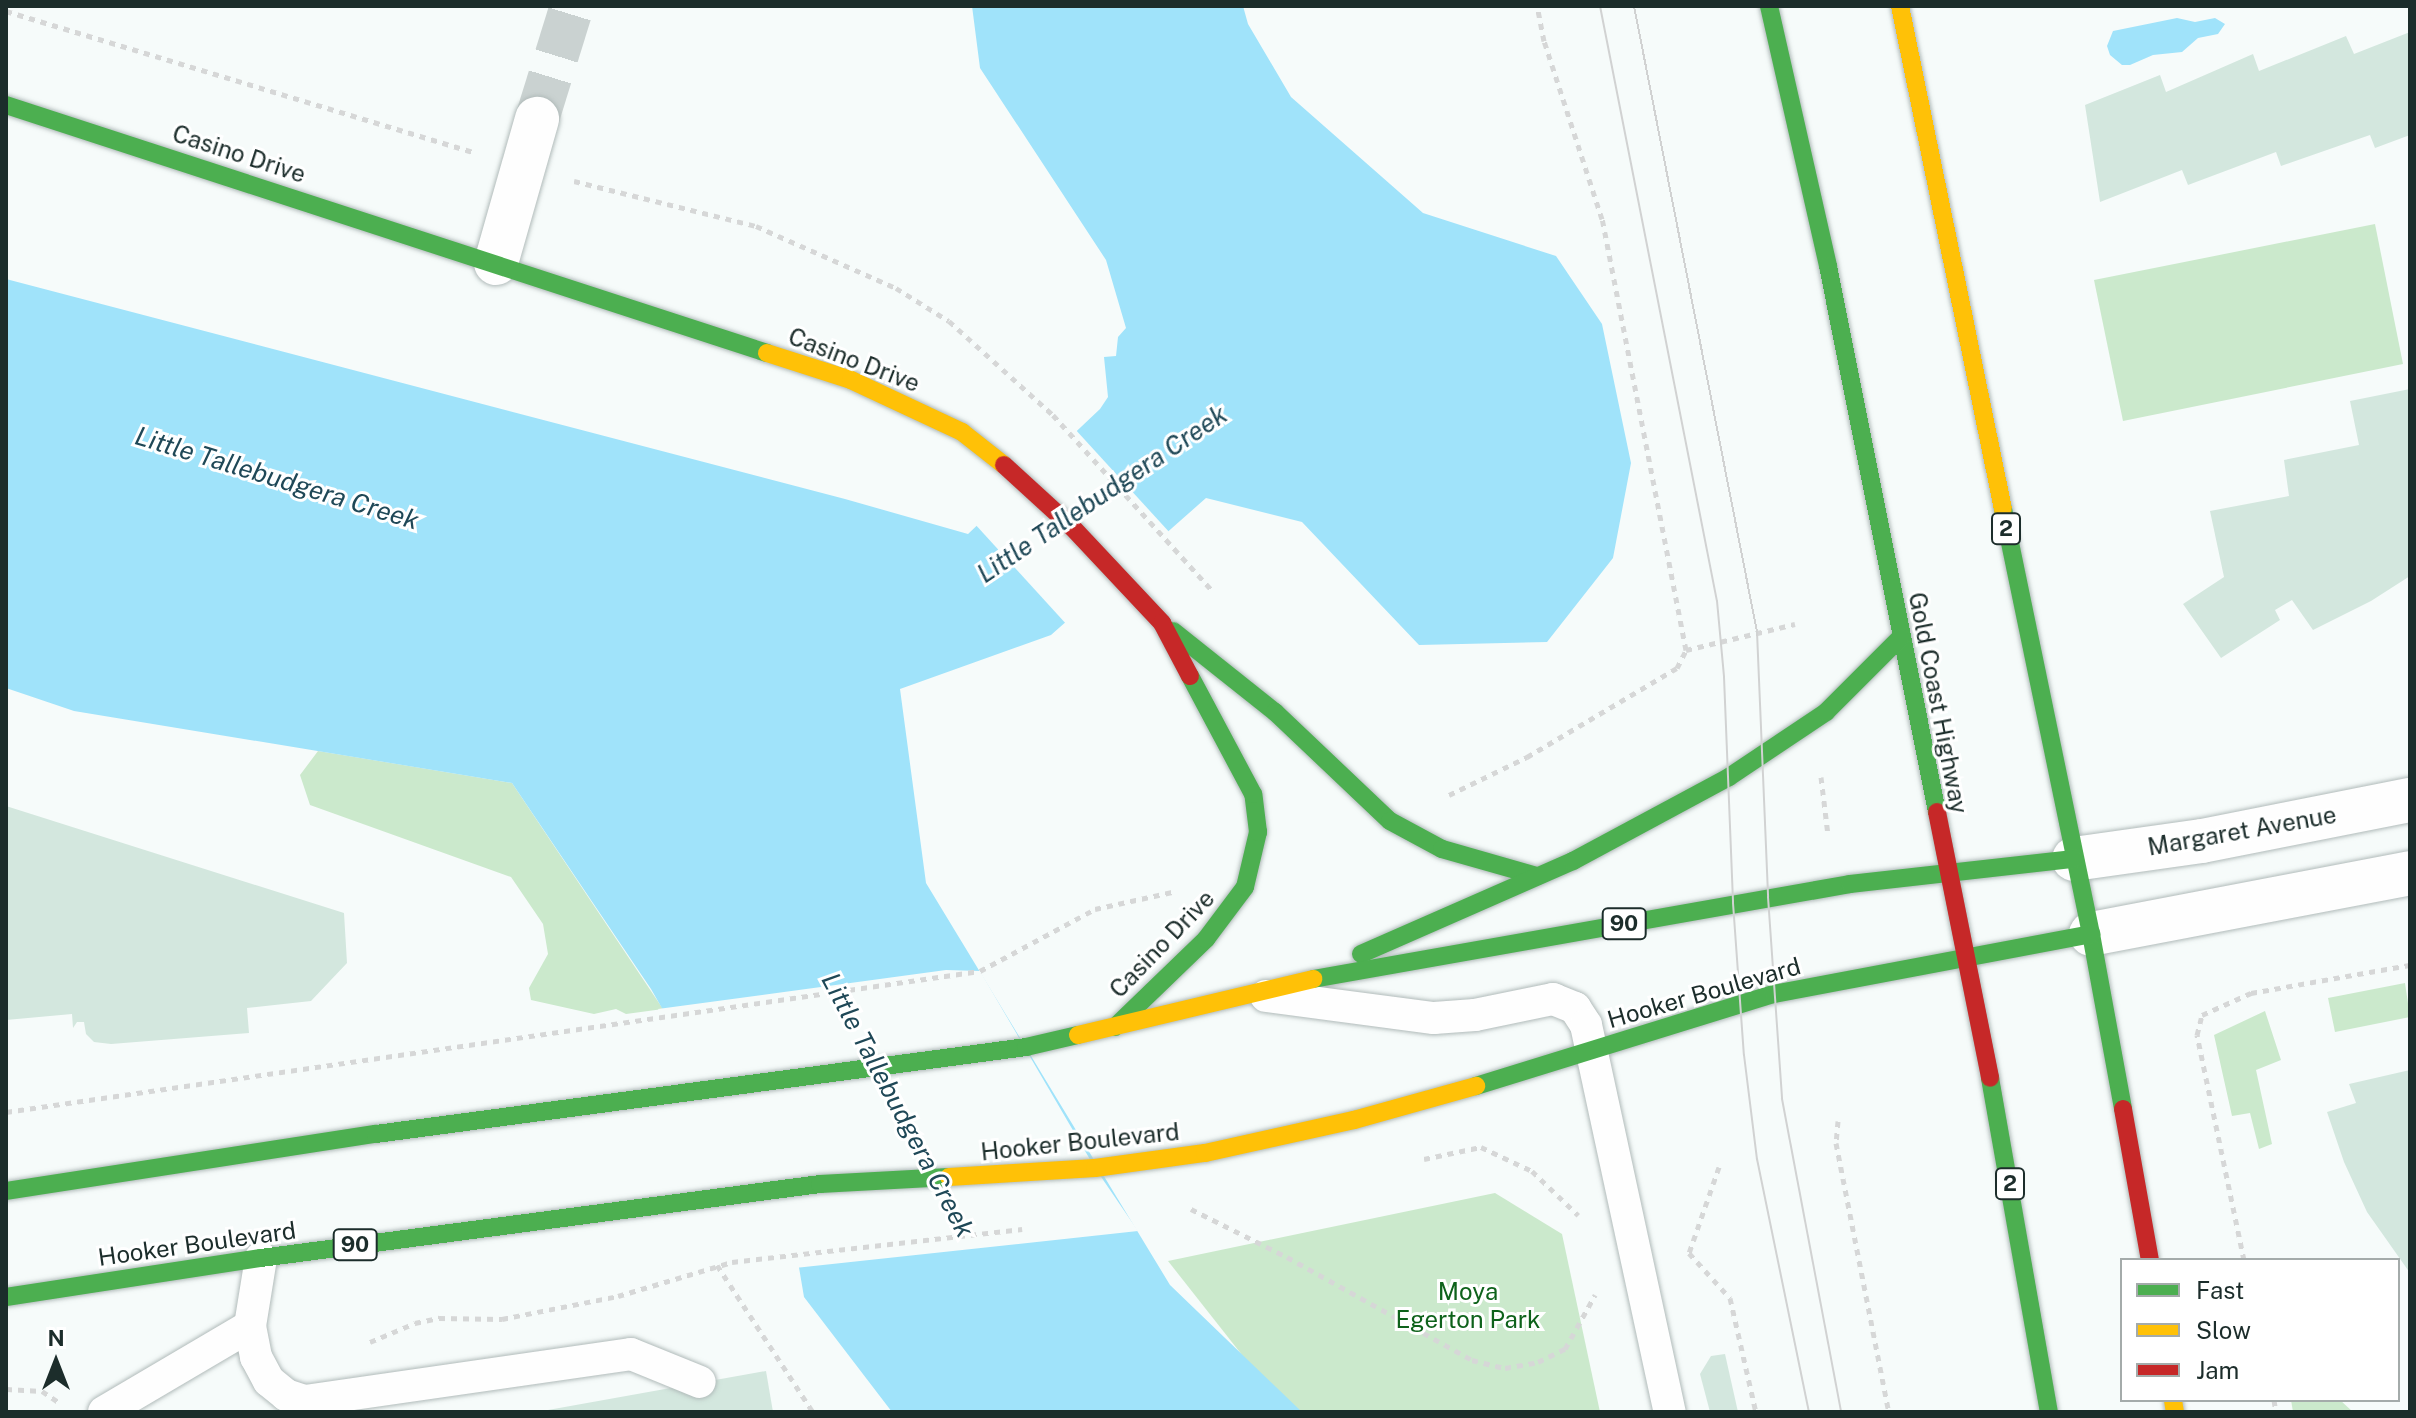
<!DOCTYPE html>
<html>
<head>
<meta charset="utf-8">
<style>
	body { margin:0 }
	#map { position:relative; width:2416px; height:1418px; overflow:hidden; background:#f6fbfa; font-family:"Public Sans",sans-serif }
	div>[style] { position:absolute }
	.green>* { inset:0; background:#cbe9cc }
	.water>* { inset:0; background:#a0e3fa }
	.pier>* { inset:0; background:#f6fbfa }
	.building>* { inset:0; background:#d3e7de }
	.street-tunnel>* { height:44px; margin-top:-22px; transform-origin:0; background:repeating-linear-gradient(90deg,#cad2d1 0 44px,transparent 0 66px) }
	.path>* { height:5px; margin-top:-2.5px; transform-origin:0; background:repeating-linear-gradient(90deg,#d6d7d7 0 6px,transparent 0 12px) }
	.roads { filter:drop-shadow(0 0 2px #b1bbba) drop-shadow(0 0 2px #b1bbba) }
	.lane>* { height:32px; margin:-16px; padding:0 16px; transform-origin:16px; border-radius:16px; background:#fefefe }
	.street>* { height:44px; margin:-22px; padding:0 22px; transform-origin:22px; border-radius:22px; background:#fefefe }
	.fast>* { height:18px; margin:-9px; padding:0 9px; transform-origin:9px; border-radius:9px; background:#4caf50 }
	.slow>* { height:18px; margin:-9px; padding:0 9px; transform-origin:9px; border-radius:9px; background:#ffc107 }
	.jam>* { height:18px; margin:-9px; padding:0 9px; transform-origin:9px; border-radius:9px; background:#c62828 }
	.tram>* { height:2px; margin:-1px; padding:0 1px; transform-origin:1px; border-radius:1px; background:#d1d2d2 }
	span { translate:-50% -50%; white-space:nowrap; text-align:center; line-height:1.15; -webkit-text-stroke:6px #fff; paint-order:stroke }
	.shield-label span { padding:2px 6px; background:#fff; border:2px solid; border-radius:6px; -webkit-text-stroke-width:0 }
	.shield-label { font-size:22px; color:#1c2d2b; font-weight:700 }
	.street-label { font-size:24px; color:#1c2d2b }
	.park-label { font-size:24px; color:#0e621b }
	.water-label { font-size:26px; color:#1f4857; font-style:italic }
	.frame { position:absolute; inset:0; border:8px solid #1c2d2b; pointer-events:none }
	.legend { position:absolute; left:2120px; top:1258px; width:280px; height:144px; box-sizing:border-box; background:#fff; border:2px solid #a4abaa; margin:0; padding:10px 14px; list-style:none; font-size:24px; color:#1c2d2b }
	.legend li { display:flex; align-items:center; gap:16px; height:40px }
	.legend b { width:40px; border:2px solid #a4abaa }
	.north { position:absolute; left:16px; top:1322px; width:80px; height:80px; -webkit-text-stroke:6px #fff; paint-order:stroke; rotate:0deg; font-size:22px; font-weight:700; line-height:32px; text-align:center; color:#1c2d2b }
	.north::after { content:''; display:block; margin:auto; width:28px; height:36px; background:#1c2d2b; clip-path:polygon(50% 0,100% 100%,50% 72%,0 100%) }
</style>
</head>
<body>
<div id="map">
	<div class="green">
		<div style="clip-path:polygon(2375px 224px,2403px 364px,2123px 421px,2094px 280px)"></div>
		<div style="clip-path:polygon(318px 751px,512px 783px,663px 1009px,626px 1014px,616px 1009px,594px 1014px,531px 1000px,529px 988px,548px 954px,543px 924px,511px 877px,310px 805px,300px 775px)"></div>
		<div style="clip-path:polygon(2405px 983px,2410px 1017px,2335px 1032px,2328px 998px)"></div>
		<div style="clip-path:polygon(2265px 1011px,2281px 1060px,2256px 1070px,2272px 1144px,2259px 1149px,2250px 1113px,2232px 1116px,2214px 1035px)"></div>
		<div style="clip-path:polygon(1495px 1193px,1562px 1234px,1600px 1412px,1287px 1412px,1168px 1261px)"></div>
		<div style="clip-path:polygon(2291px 1400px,2340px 1400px,2353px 1412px,2293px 1412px)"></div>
	</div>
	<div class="water">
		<div style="clip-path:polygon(972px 6px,1243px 6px,1248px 24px,1291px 97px,1423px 213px,1556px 256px,1602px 324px,1631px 463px,1613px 558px,1547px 642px,1419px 645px,1302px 522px,1206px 498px,1051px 635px,900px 689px,926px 883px,1170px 1285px,1302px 1412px,892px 1412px,804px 1297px,794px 1238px,651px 989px,512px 783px,74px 711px,6px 688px,6px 279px,845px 499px,968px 534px,1100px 409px,1108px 397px,1104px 357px,1116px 356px,1118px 337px,1126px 328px,1106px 260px,980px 68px)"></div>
		<div style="clip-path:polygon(2177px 18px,2195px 22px,2215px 18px,2225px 24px,2218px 34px,2198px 38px,2182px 52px,2153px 55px,2130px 65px,2122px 65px,2110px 55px,2107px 46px,2113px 31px)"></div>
	</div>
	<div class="pier">
		<div style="clip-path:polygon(1074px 428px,1171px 534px,1068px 626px,974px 523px)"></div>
		<div style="clip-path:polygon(946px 970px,980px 971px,1095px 1168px,1138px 1231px,795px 1268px,790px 1240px,658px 1009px)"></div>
	</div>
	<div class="building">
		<div style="clip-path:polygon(2410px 32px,2410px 135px,2375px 148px,2370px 135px,2281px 166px,2276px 152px,2188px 185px,2182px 170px,2100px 202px,2085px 105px,2160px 75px,2166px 92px,2253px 54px,2259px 71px,2346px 36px,2354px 54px)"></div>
		<div style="clip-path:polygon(2410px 389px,2410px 576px,2371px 601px,2313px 630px,2292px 600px,2275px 610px,2280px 620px,2221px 658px,2183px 604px,2224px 577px,2210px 511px,2289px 496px,2284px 460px,2359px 445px,2350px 401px)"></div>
		<div style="clip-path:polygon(6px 806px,344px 913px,347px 963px,311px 1001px,247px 1008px,249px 1033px,111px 1044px,94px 1042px,86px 1034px,84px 1022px,77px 1022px,73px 1028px,72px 1014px,6px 1020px)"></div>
		<div style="clip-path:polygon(2410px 1070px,2410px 1273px,2367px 1212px,2344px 1162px,2327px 1112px,2356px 1103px,2349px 1084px)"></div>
		<div style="clip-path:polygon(1725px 1354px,1738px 1412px,1710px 1412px,1700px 1374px,1711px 1356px)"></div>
		<div style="clip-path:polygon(766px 1371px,773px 1412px,549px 1412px,548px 1410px)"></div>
	</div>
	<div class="street-tunnel">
		<div style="left:537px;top:119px;width:118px;rotate:-72.8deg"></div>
	</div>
	<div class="path">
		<div style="left:6px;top:11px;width:487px;rotate:16.8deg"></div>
		<div style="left:574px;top:181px;width:187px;rotate:13.9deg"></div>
		<div style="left:756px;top:226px;width:153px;rotate:23.9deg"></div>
		<div style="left:896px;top:288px;width:62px;rotate:31.9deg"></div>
		<div style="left:949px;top:321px;width:140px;rotate:42.1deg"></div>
		<div style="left:1053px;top:415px;width:235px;rotate:47.8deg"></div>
		<div style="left:1686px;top:650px;width:112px;rotate:-13.4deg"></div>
		<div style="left:1821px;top:777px;width:58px;rotate:83.1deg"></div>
		<div style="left:1449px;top:795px;width:87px;rotate:-26deg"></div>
		<div style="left:1527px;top:757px;width:174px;rotate:-30.7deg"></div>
		<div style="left:1677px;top:668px;width:20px;rotate:-63deg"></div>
		<div style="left:1686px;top:650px;width:439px;rotate:-101deg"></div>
		<div style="left:1602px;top:219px;width:187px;rotate:-108deg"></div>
		<div style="left:1544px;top:41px;width:36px;rotate:-101deg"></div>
		<div style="left:6px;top:1112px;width:984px;rotate:-8.24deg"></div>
		<div style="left:980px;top:971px;width:131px;rotate:-28.3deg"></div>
		<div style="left:1095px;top:909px;width:79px;rotate:-12.4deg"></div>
		<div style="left:1838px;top:1121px;width:22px;rotate:95deg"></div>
		<div style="left:1836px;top:1143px;width:274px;rotate:78.9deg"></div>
		<div style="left:1424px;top:1159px;width:58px;rotate:-11.9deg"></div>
		<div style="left:1481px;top:1147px;width:56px;rotate:25.2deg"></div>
		<div style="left:1532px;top:1171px;width:64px;rotate:43.7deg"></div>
		<div style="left:1719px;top:1167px;width:91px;rotate:109.2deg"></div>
		<div style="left:1689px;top:1253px;width:61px;rotate:47.7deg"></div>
		<div style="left:1730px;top:1298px;width:117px;rotate:77.2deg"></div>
		<div style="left:1191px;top:1209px;width:107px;rotate:26.6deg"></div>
		<div style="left:1287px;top:1257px;width:212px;rotate:29.1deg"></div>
		<div style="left:1472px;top:1360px;width:34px;rotate:14deg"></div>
		<div style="left:1505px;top:1368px;width:34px;rotate:-10deg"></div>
		<div style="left:1538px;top:1362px;width:30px;rotate:-26deg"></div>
		<div style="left:1565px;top:1349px;width:62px;rotate:-60.9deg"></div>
		<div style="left:2244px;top:1260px;width:230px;rotate:-101.8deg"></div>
		<div style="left:2197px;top:1035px;width:21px;rotate:-76deg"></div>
		<div style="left:2202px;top:1015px;width:54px;rotate:-24.2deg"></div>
		<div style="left:2251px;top:993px;width:161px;rotate:-10deg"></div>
		<div style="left:717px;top:1265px;width:176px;rotate:56.9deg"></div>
		<div style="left:370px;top:1342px;width:49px;rotate:-22.9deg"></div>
		<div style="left:415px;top:1323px;width:25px;rotate:-12deg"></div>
		<div style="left:439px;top:1318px;width:63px;rotate:0.9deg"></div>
		<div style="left:502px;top:1319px;width:118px;rotate:-11.2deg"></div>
		<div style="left:618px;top:1296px;width:119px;rotate:-16.6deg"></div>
		<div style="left:732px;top:1262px;width:292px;rotate:-6.5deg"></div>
		<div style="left:6px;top:1389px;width:36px;rotate:3deg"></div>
		<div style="left:42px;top:1391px;width:23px;rotate:34deg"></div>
		<div style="left:2274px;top:1400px;width:12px;rotate:81deg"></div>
		<div style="left:216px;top:1412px;width:2px"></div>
	</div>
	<div class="roads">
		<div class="lane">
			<div style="left:1266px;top:996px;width:169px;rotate:7.5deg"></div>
			<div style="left:1434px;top:1018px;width:41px;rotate:-4.2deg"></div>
			<div style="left:1475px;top:1015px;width:80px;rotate:-11.6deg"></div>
			<div style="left:1553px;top:999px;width:24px;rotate:22deg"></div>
			<div style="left:1575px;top:1008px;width:20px;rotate:57deg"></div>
			<div style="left:1586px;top:1025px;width:396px;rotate:77.8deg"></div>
			<div style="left:261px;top:1258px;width:69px;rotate:99.2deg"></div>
			<div style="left:250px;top:1326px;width:32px;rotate:79deg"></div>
			<div style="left:256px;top:1357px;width:27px;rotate:62deg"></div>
			<div style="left:269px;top:1381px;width:22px;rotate:39deg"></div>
			<div style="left:286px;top:1395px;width:20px;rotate:18deg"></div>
			<div style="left:305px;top:1401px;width:329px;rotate:-8.2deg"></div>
			<div style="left:631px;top:1354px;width:74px;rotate:22.1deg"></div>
			<div style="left:104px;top:1412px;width:169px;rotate:-30.5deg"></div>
		</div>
		<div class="street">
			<div style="left:496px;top:263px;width:150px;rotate:-74.1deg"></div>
			<div style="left:2074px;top:859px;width:129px;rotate:-8deg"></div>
			<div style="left:2202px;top:841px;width:212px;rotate:-11.2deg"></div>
			<div style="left:2091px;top:934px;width:325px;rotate:-10.8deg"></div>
		</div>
		<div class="fast">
			<div style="left:1769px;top:6px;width:267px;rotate:77.2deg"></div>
			<div style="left:1828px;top:266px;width:557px;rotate:78.71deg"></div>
			<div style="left:6px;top:105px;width:800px;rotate:18.05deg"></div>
			<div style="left:2003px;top:509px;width:434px;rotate:78.3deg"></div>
			<div style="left:2091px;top:934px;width:178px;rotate:79.6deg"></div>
			<div style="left:1173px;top:631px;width:130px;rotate:38.5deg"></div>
			<div style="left:1275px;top:712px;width:158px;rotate:43.5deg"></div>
			<div style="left:1390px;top:821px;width:59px;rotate:28.3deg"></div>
			<div style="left:1442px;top:849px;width:99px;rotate:15.9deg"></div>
			<div style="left:1361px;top:954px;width:232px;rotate:-23.7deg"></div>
			<div style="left:1573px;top:861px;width:177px;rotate:-28.3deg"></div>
			<div style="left:1729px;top:777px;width:117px;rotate:-33.8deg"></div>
			<div style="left:1826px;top:712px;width:105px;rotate:-45deg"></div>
			<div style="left:1313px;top:979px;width:545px;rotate:-10.03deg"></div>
			<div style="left:1850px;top:884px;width:225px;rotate:-6.4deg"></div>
			<div style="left:1115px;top:1027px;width:127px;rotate:-44deg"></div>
			<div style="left:1206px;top:939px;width:65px;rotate:-53.1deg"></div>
			<div style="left:1245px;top:887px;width:57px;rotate:-76.7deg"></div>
			<div style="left:1258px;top:832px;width:38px;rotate:-97deg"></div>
			<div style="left:1253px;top:794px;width:134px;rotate:-118.1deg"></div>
			<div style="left:1990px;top:1078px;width:339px;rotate:80deg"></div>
			<div style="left:1476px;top:1086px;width:312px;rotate:-17.2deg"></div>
			<div style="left:1774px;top:994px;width:323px;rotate:-10.7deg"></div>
			<div style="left:6px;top:1191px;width:374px;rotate:-8.8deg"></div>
			<div style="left:376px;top:1134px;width:656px;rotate:-7.62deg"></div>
			<div style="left:1026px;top:1047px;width:53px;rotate:-13deg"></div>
			<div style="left:6px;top:1297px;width:258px;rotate:-8.7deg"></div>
			<div style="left:261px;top:1258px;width:564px;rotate:-7.54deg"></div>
			<div style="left:820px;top:1184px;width:129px;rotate:-3.1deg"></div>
		</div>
		<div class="slow">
			<div style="left:1900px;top:6px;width:513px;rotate:78.43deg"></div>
			<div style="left:767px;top:353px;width:88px;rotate:17.8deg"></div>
			<div style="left:851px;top:380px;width:123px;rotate:25.1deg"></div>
			<div style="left:962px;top:432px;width:53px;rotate:38.2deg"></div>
			<div style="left:1078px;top:1035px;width:242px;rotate:-13.4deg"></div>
			<div style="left:949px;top:1177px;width:146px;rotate:-3.5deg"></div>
			<div style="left:1095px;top:1168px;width:111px;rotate:-7.8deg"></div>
			<div style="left:1205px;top:1153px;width:153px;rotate:-12.5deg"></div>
			<div style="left:1354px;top:1120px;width:127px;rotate:-15.6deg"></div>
			<div style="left:2173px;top:1400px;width:12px;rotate:81deg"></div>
		</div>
		<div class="jam">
			<div style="left:1004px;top:465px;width:92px;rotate:42.4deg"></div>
			<div style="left:1072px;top:527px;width:132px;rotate:46.8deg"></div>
			<div style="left:1162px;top:623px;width:60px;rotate:62.2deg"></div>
			<div style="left:1937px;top:812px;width:271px;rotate:78.7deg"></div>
			<div style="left:2123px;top:1109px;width:153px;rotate:79.9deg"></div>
		</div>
	</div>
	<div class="tram">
		<div style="left:1600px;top:6px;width:606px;rotate:78.88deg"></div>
		<div style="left:1717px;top:601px;width:76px;rotate:84.7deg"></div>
		<div style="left:1724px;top:677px;width:226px;rotate:87.7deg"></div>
		<div style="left:1733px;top:903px;width:152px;rotate:85.9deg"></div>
		<div style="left:1744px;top:1055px;width:105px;rotate:82.9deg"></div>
		<div style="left:1757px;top:1159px;width:258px;rotate:78.4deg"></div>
		<div style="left:1634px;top:6px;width:638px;rotate:78.88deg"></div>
		<div style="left:1757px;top:632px;width:265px;rotate:87.6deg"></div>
		<div style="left:1768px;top:897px;width:202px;rotate:86deg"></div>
		<div style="left:1782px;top:1099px;width:319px;rotate:79.3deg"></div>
	</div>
	<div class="shield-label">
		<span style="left:2006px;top:529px">2</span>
		<span style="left:1624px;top:924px">90</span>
		<span style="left:2010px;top:1184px">2</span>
		<span style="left:355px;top:1245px">90</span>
	</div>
	<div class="street-label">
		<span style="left:239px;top:154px;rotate:18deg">Casino Drive</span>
		<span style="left:854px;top:360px;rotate:21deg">Casino Drive</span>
		<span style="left:1938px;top:703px;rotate:79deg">Gold Coast Highway</span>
		<span style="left:2242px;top:831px;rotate:-10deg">Margaret Avenue</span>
		<span style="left:1162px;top:944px;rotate:-46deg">Casino Drive</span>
		<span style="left:1704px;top:993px;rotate:-16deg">Hooker Boulevard</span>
		<span style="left:1080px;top:1142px;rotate:-6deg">Hooker Boulevard</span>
		<span style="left:197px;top:1244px;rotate:-8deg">Hooker Boulevard</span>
	</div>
	<div class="park-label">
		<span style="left:1468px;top:1306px">Moya<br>Egerton Park</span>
	</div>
	<div class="water-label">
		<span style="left:277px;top:478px;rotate:17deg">Little Tallebudgera Creek</span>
		<span style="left:1102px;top:494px;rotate:-34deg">Little Tallebudgera Creek</span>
		<span style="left:898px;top:1105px;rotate:62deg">Little Tallebudgera Creek</span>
	</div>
	<div class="frame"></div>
	<ul class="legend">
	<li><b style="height:10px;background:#4caf50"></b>Fast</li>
	<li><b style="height:10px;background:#ffc107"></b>Slow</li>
	<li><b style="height:10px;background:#c62828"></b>Jam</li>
	</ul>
	<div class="north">N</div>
</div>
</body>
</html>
